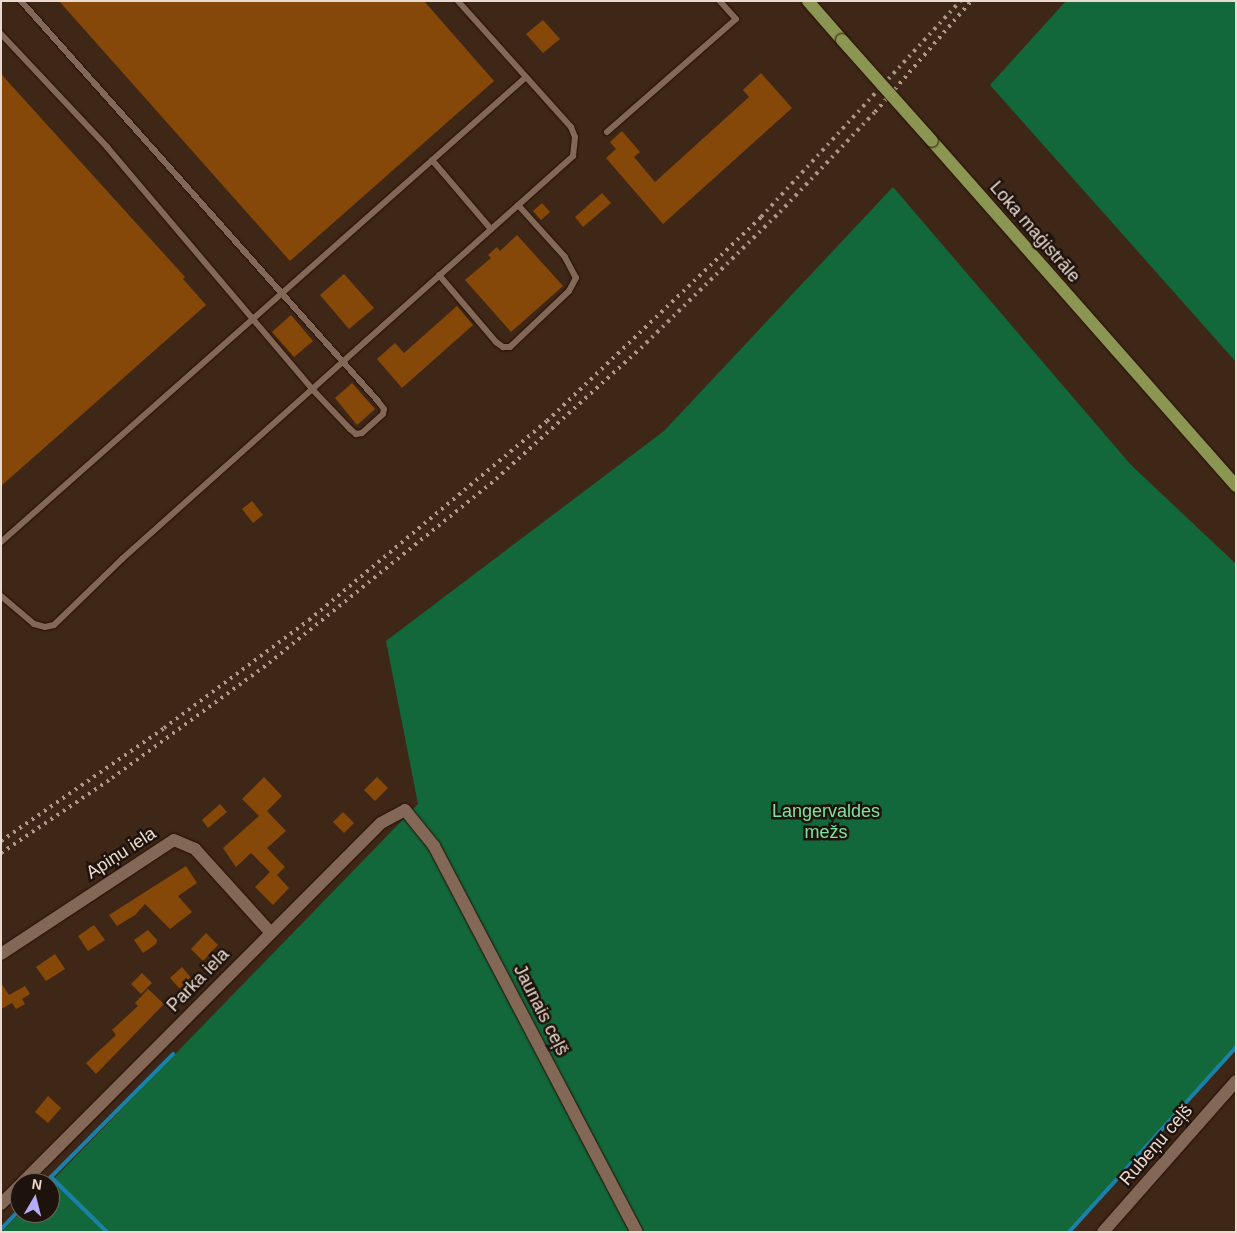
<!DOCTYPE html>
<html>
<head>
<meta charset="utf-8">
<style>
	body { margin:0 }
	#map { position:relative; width:1237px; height:1233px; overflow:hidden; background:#3f2718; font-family:Arial,sans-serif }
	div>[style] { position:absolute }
	.forest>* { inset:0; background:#13683b }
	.stream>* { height:4px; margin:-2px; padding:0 2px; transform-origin:2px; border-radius:2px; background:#1a81aa }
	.building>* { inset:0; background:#854809 }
	.roads { filter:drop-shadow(0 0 1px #250f02) drop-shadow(0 0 1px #250f02) }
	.service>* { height:6px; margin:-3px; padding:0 3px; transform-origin:3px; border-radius:3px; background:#846857 }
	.minor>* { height:12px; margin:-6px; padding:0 6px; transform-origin:6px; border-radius:6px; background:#846857 }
	.primary>* { height:12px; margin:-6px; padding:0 6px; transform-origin:6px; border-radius:6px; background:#8b9653 }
	.rail>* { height:4px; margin-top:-2px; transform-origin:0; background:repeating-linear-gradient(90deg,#ad9a8e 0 2.5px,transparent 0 7.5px) }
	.bridges { filter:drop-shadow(0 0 1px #250f02) drop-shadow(0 0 1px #250f02) }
	.primary-bridge>* { height:12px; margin:-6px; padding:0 6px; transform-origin:6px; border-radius:6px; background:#8b9653 }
	span { translate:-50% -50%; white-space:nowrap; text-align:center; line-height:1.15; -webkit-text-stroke:5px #1e130c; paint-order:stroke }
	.street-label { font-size:18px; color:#eadad0 }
	.park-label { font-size:18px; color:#7ce5a2 }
	.frame { position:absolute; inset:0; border:2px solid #eadad0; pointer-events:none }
	.north { position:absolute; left:10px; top:1173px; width:50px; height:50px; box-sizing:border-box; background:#1e130c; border:1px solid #70635a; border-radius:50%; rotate:8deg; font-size:14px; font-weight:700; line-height:20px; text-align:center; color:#eadad0 }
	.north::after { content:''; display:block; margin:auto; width:18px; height:22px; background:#b4acf9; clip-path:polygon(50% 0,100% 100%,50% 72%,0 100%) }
</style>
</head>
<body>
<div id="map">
	<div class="forest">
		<div style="clip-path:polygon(1066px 1px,1236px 1px,1236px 362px,990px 85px)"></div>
		<div style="clip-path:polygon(893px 187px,1131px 465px,1236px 564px,1236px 1050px,1069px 1232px,1px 1232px,20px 1213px,50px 1213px,50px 1183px,418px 804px,386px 641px,664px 431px)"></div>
	</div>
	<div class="stream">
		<div style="left:51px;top:1177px;width:78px;rotate:44.5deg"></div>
		<div style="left:45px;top:1183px;width:182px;rotate:-45.2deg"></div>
		<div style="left:1px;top:1229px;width:28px;rotate:-46deg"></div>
		<div style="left:1069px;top:1232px;width:249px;rotate:-47.9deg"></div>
	</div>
	<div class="building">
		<div style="clip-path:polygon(59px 1px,424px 1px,494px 81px,290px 261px)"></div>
		<div style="clip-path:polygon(543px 20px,560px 39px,543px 53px,526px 34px)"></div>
		<div style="clip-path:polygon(761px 73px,792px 108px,663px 224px,606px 158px,616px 149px,610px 142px,622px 131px,640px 152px,634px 157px,655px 182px,749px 97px,743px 90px)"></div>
		<div style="clip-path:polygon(1px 74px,185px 277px,183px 279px,206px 305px,1px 486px)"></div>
		<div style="clip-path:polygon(602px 193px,611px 203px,583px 227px,575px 217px)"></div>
		<div style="clip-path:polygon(542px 203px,550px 212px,541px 220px,533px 211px)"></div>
		<div style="clip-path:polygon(517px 235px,563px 286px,511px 332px,465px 280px,491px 258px,488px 255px,497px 247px,500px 251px)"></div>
		<div style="clip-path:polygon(344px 274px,374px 308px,349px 329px,320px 295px)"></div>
		<div style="clip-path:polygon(457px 306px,473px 325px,402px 388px,377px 359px,395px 343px,404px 353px)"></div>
		<div style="clip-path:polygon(291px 315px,313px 341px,294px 357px,272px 332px)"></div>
		<div style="clip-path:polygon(352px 383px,375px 409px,357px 425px,335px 398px)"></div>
		<div style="clip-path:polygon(252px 501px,263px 515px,253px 523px,242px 509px)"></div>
		<div style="clip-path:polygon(264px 777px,282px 796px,267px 811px,286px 831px,267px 848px,285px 867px,277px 875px,289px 888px,273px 905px,255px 887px,270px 872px,251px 853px,236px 867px,223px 848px,259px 816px,242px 799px)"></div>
		<div style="clip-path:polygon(377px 777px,388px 788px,375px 801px,364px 790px)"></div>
		<div style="clip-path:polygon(220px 804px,227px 812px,208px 828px,202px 820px)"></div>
		<div style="clip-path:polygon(343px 812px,354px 823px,344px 833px,333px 822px)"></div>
		<div style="clip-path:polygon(186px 866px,197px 883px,178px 896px,192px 912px,170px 929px,145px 904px,135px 915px,117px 926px,109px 915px)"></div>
		<div style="clip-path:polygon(94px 925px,105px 940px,88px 951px,78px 936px)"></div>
		<div style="clip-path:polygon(148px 930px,157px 940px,156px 944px,143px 953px,134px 940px)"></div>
		<div style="clip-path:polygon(206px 933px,218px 945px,203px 961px,191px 949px)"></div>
		<div style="clip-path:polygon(55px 954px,65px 969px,46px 981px,36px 967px)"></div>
		<div style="clip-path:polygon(182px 967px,192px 979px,181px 990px,170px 978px)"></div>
		<div style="clip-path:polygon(142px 973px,152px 983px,141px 994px,131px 984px)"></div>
		<div style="clip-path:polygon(1px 983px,9px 995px,25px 986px,30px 994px,22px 999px,25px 1004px,16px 1009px,12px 1003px,1px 1009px)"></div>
		<div style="clip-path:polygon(148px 989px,164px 1004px,96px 1074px,86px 1063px,116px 1035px,112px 1030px,138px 1006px,135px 1003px)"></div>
		<div style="clip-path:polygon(48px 1096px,61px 1108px,48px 1123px,35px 1112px)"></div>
	</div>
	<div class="roads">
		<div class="service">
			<div style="left:1px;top:34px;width:155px;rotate:46.8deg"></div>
			<div style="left:107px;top:147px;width:319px;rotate:49.7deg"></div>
			<div style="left:313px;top:390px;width:54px;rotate:46.5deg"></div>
			<div style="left:350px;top:429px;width:8px;rotate:40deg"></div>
			<div style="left:356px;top:434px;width:6px;rotate:-9deg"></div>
			<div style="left:362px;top:433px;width:28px;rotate:-42deg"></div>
			<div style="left:383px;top:414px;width:5px;rotate:-79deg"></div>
			<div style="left:384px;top:409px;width:11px;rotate:-128deg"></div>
			<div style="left:377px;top:400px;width:535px;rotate:-131.74deg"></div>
			<div style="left:607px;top:132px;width:171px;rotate:-41.2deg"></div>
			<div style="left:736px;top:19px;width:24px;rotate:-132deg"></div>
			<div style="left:432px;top:160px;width:91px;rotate:49.5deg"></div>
			<div style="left:439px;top:275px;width:88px;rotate:49.6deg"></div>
			<div style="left:496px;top:342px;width:9px;rotate:36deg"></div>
			<div style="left:503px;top:347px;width:7px"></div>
			<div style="left:510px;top:347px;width:81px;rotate:-43.5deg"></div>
			<div style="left:569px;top:291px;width:15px;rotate:-62deg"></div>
			<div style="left:576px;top:278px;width:24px;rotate:-118deg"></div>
			<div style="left:565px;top:257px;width:70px;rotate:-132.1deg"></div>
			<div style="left:1px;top:542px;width:701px;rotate:-41.53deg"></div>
			<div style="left:1px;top:596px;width:43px;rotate:40.3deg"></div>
			<div style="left:34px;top:624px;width:11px;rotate:15deg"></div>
			<div style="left:45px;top:627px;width:9px;rotate:-13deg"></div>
			<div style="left:54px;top:625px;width:95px;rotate:-44.1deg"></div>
			<div style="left:122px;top:559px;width:605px;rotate:-41.78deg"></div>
			<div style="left:573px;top:156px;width:19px;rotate:-84deg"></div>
			<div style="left:575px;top:137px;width:11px;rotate:-112deg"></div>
			<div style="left:571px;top:127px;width:169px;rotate:-131.9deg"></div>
		</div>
		<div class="minor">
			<div style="left:1px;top:954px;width:207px;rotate:-33.4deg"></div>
			<div style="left:174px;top:840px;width:23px;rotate:23deg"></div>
			<div style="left:195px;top:849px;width:112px;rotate:47.9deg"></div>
			<div style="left:22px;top:1183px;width:508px;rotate:-45.08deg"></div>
			<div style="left:381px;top:823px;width:27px;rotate:-28deg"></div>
			<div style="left:405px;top:810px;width:46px;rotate:51.1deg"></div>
			<div style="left:434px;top:846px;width:436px;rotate:62.3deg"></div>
			<div style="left:1px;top:1204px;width:27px;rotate:-45deg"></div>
			<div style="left:1103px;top:1232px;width:201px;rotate:-48.6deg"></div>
		</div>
		<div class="primary">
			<div style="left:808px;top:1px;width:52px;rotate:48.9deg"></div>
			<div style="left:932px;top:141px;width:460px;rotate:48.6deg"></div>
		</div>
	</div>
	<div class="rail">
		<div style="left:1px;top:841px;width:198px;rotate:-34.7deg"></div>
		<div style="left:164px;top:728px;width:181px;rotate:-36.7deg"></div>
		<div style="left:309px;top:620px;width:310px;rotate:-39.9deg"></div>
		<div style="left:547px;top:421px;width:296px;rotate:-43.6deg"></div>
		<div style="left:761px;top:217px;width:294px;rotate:-47.3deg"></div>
		<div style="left:1px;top:853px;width:134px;rotate:-34deg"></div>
		<div style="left:112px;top:778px;width:195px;rotate:-36.2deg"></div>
		<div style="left:269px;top:663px;width:292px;rotate:-39deg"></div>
		<div style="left:496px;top:479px;width:195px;rotate:-42.1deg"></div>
		<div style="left:641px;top:348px;width:194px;rotate:-44.4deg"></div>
		<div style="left:780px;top:212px;width:138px;rotate:-46.5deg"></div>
		<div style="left:875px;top:112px;width:147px;rotate:-49.1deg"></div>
	</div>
	<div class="bridges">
		<div class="primary-bridge">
			<div style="left:842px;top:40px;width:135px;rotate:48.3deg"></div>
		</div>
	</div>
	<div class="street-label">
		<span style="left:1035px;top:232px;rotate:49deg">Loka maģistrāle</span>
		<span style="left:121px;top:853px;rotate:-33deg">Apiņu iela</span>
		<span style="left:198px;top:980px;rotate:-46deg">Parka iela</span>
		<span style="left:541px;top:1010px;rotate:63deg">Jaunais ceļš</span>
		<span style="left:1156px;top:1145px;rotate:-49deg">Rubeņu ceļš</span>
	</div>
	<div class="park-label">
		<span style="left:826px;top:822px">Langervaldes<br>mežs</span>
	</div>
	<div class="frame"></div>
	<div class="north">N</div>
</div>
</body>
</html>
